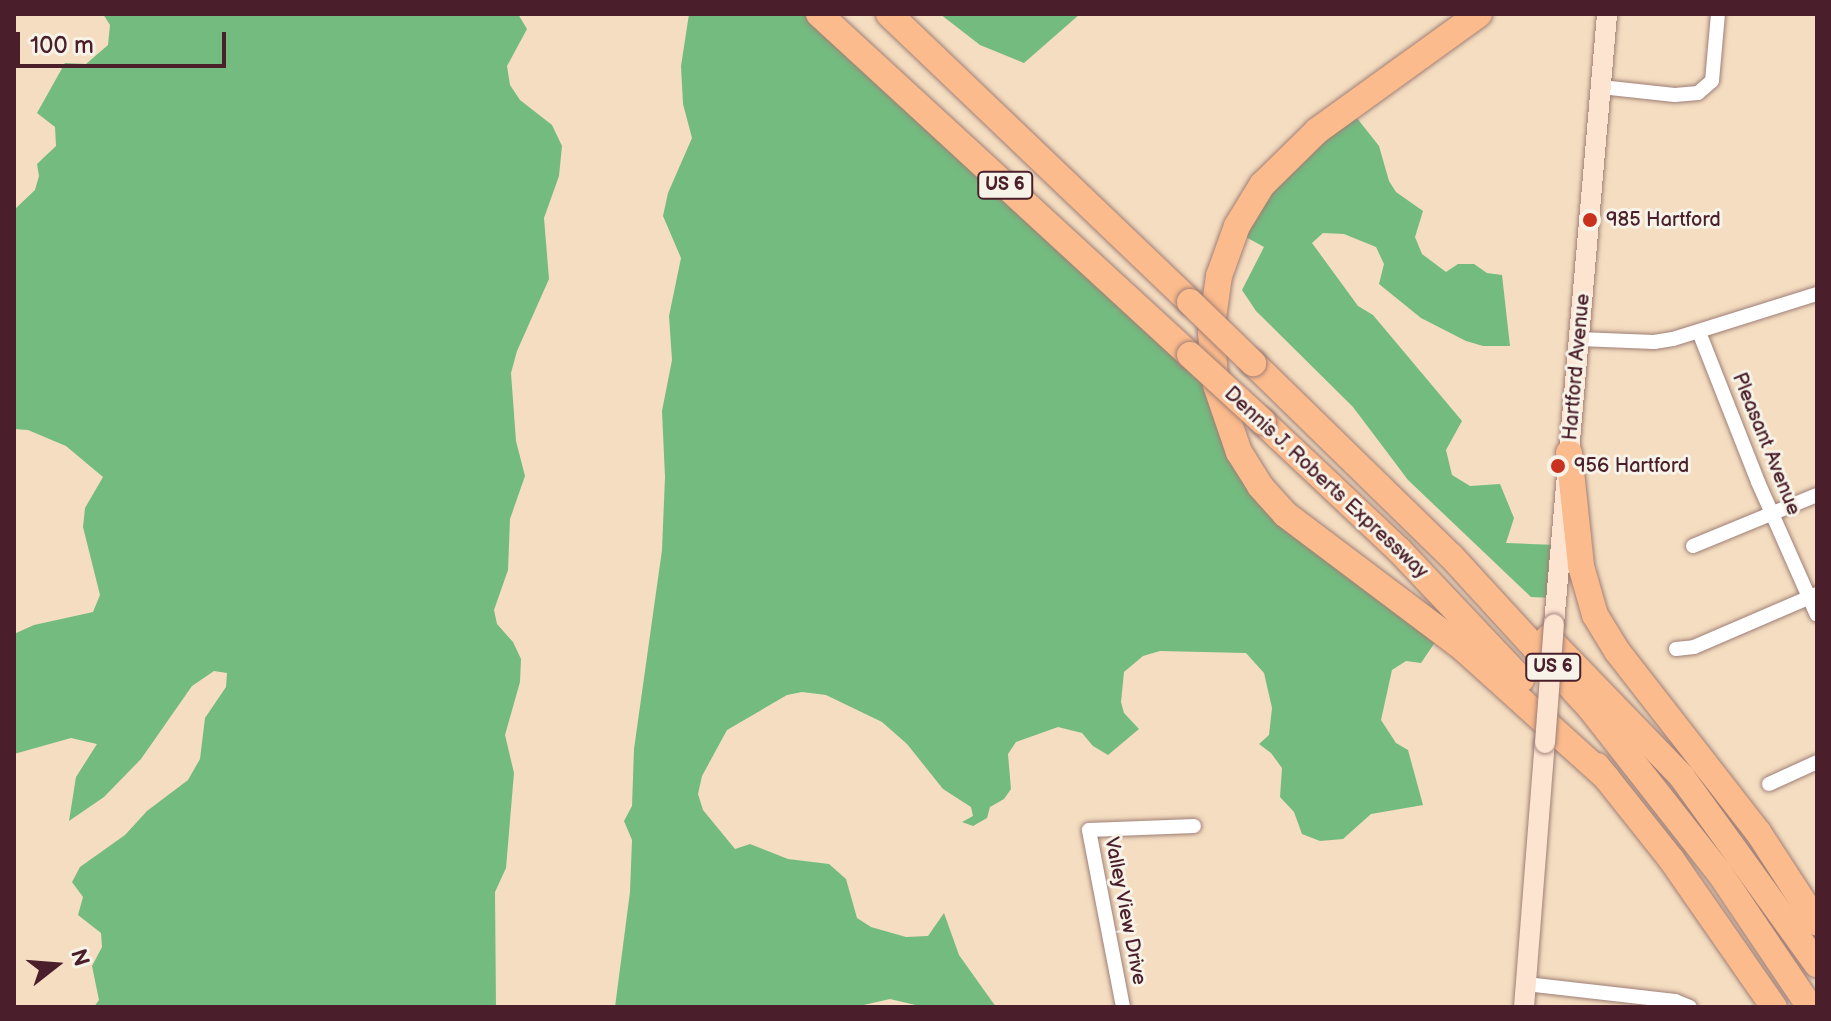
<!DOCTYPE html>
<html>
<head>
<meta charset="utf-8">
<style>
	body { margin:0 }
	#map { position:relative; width:1831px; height:1021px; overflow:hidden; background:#f4ddc0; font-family:"Balsamiq Sans",sans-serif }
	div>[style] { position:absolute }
	.forest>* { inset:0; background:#74bb80 }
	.roads { filter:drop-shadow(0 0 2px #9f7e76) drop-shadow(0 0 2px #9f7e76) }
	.minor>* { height:14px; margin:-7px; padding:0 7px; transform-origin:7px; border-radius:7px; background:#fff }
	.secondary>* { height:20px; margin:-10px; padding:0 10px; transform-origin:10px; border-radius:10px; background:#fde4d1 }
	.motorway>* { height:26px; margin:-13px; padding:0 13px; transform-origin:13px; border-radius:13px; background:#fbbb8c }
	.bridges { filter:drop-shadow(0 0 2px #9f7e76) drop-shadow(0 0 2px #9f7e76) }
	.secondary-bridge>* { height:20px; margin:-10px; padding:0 10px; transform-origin:10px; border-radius:10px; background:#fde4d1 }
	.motorway-bridge>* { height:26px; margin:-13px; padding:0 13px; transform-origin:13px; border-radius:13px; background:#fbbb8c }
	.dots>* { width:22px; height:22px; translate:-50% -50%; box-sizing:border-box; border:4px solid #f7f3e8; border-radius:50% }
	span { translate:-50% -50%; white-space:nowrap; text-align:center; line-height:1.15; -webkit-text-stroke:6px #f7f3e8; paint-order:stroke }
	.shield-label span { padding:2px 6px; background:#f7f3e8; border:2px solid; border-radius:6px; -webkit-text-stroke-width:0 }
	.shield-label { font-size:18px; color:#4a1f2b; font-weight:700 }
	.poi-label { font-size:20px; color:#4a1f2b }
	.left { translate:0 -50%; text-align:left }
	.street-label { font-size:20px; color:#4a1f2b }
	.frame { position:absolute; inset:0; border:16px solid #4a1f2b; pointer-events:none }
	.north { position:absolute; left:16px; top:925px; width:80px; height:80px; -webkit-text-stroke:6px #f7f3e8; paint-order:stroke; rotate:73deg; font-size:22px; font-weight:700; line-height:32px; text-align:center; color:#4a1f2b }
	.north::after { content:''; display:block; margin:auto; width:28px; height:36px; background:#4a1f2b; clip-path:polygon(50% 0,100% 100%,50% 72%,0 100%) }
	.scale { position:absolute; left:16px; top:32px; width:210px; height:36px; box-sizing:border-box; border:4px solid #4a1f2b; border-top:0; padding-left:10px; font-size:24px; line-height:28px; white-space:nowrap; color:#4a1f2b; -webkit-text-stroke:6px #f7f3e8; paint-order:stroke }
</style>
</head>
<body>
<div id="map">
	<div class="forest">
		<div style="clip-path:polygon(103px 14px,518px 14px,527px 29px,507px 66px,510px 85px,520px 100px,552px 125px,562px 146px,559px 176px,544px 218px,549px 279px,517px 351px,511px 373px,516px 441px,525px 476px,510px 519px,508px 570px,494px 610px,497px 624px,513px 642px,521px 659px,520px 682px,505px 735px,514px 773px,506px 868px,495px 892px,496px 1007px,94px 1007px,99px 1000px,92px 966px,102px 947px,101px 933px,78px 915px,83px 897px,72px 882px,80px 867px,125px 835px,147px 811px,188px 780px,200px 759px,205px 718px,226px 687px,227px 673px,214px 671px,192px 686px,141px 759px,104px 797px,69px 821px,76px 777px,97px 744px,71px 738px,14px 754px,14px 634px,34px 625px,93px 612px,100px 595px,83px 527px,85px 508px,103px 477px,66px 446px,28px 430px,14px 429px,14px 210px,35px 190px,39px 176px,37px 164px,56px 146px,55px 127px,37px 113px,65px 63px,86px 64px,108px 45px,110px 25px)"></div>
		<div style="clip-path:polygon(689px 14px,812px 14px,1208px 378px,1231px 450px,1440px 635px,1421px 663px,1406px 661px,1392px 670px,1381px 720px,1396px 743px,1408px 750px,1423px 805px,1371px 814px,1343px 839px,1320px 841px,1302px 834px,1294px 812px,1280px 797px,1282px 768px,1271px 753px,1259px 744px,1269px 735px,1272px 708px,1264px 673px,1246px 653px,1160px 651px,1143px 656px,1124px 672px,1121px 702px,1124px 713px,1139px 729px,1108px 755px,1093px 746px,1082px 733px,1058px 727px,1016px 742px,1008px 754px,1011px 789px,1004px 799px,990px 807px,987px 818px,973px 826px,962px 822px,973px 816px,971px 807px,943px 789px,907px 744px,882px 722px,826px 695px,802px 692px,787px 695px,727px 730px,702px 776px,698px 794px,703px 810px,735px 849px,750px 844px,788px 859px,829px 864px,846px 879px,857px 918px,871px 927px,906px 937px,928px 936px,944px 913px,959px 955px,996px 1007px,924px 1007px,890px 999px,855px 1007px,615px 1007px,630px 892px,632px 840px,624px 821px,632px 806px,634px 749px,662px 550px,665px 477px,662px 411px,672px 360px,669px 316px,681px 258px,663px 216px,668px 193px,692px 138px,683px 104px,681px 66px)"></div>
		<div style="clip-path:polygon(940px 14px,1080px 14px,1024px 63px,980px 45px)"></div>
		<div style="clip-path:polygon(1349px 108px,1379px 146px,1389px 181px,1396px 192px,1423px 211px,1415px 237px,1422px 254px,1446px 272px,1458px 264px,1474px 264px,1487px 273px,1502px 275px,1510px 346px,1483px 346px,1466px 341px,1421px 318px,1379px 284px,1384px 264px,1376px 247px,1344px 234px,1323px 233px,1312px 243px,1358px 306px,1373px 315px,1462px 421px,1446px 450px,1452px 475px,1470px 486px,1500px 484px,1514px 518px,1506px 543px,1556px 545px,1553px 598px,1531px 597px,1408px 480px,1353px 407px,1256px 311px,1242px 290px,1264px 247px,1235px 231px)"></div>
	</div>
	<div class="roads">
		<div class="minor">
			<div style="left:1601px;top:87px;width:74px;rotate:6.2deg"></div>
			<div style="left:1675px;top:95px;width:23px;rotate:-5deg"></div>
			<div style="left:1698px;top:93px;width:18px;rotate:-41deg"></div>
			<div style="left:1712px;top:81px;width:67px;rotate:-84.9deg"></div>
			<div style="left:1699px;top:332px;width:161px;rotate:68.5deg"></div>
			<div style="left:1758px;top:482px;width:145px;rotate:66.1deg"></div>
			<div style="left:1579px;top:339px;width:75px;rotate:2.3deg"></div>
			<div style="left:1654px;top:342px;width:19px;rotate:-9deg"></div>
			<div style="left:1673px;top:339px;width:151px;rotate:-17.4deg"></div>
			<div style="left:1693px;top:546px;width:134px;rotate:-22.4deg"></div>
			<div style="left:1676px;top:649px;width:18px;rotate:-6deg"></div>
			<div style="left:1694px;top:647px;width:134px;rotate:-23.3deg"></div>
			<div style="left:1769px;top:784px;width:53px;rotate:-24.6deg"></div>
			<div style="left:1526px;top:984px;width:150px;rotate:6.5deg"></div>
			<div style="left:1675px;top:1001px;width:16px;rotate:22deg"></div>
			<div style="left:1123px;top:1007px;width:180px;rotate:-100.9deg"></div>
			<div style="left:1089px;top:830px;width:105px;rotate:-2.2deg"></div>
		</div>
		<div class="secondary">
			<div style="left:1554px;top:624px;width:612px;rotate:-85.03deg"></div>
			<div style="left:1524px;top:1007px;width:265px;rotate:-85.5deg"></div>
		</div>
		<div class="motorway">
			<div style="left:819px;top:14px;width:504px;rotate:42.59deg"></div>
			<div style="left:889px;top:14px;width:417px;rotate:43.7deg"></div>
			<div style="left:1479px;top:14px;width:200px;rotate:144.2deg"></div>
			<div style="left:1317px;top:131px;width:77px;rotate:135.5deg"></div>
			<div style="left:1262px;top:185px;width:48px;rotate:121.4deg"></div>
			<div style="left:1237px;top:226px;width:53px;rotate:109.8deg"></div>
			<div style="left:1219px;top:276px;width:57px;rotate:98.1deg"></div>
			<div style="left:1211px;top:332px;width:53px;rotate:84.6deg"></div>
			<div style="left:1216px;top:385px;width:71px;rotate:71.1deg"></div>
			<div style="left:1239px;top:452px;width:40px;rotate:58deg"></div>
			<div style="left:1260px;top:486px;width:38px;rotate:48deg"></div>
			<div style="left:1285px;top:514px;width:223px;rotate:37deg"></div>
			<div style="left:1463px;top:648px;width:194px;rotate:42.1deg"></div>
			<div style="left:1253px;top:363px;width:277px;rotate:44.3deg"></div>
			<div style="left:1451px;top:556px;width:207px;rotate:47.5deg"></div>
			<div style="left:1591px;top:709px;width:207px;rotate:51.9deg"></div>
			<div style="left:1719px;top:872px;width:163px;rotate:56deg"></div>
			<div style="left:1263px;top:422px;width:187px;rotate:43.3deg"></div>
			<div style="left:1399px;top:550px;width:178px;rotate:46.6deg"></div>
			<div style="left:1569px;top:453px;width:114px;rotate:83.9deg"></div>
			<div style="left:1581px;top:566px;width:51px;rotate:74.1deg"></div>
			<div style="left:1595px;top:615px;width:42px;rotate:58.6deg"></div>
			<div style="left:1617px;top:651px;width:229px;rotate:52.1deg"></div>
			<div style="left:1758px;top:832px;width:108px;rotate:57deg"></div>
			<div style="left:1548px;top:638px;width:193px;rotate:46deg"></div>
			<div style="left:1682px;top:777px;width:231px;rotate:54.2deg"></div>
			<div style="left:1597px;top:766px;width:119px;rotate:51.5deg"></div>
			<div style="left:1671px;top:859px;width:180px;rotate:55.2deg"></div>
		</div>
	</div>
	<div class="bridges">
		<div class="secondary-bridge">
			<div style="left:1545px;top:743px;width:119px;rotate:-85.7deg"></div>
		</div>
		<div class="motorway-bridge">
			<div style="left:1190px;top:302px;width:88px;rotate:44.1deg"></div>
			<div style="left:1190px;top:355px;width:99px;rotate:42.5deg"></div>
		</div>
	</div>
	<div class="dots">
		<div style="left:1590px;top:220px;background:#c8321e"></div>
		<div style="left:1558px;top:466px;background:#c8321e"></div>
	</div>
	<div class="shield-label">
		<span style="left:1005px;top:185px">US 6</span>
		<span style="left:1553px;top:667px">US 6</span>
	</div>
	<div class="poi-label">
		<span class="left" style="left:1606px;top:220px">985 Hartford</span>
		<span class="left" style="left:1574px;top:466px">956 Hartford</span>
	</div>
	<div class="street-label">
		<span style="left:1577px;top:367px;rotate:-85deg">Hartford Avenue</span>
		<span style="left:1766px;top:444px;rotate:68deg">Pleasant Avenue</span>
		<span style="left:1326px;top:483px;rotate:43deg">Dennis J. Roberts Expressway</span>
		<span style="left:1125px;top:911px;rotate:79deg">Valley View Drive</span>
	</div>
	<div class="frame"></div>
	<div class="north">N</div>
	<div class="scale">100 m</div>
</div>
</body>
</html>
